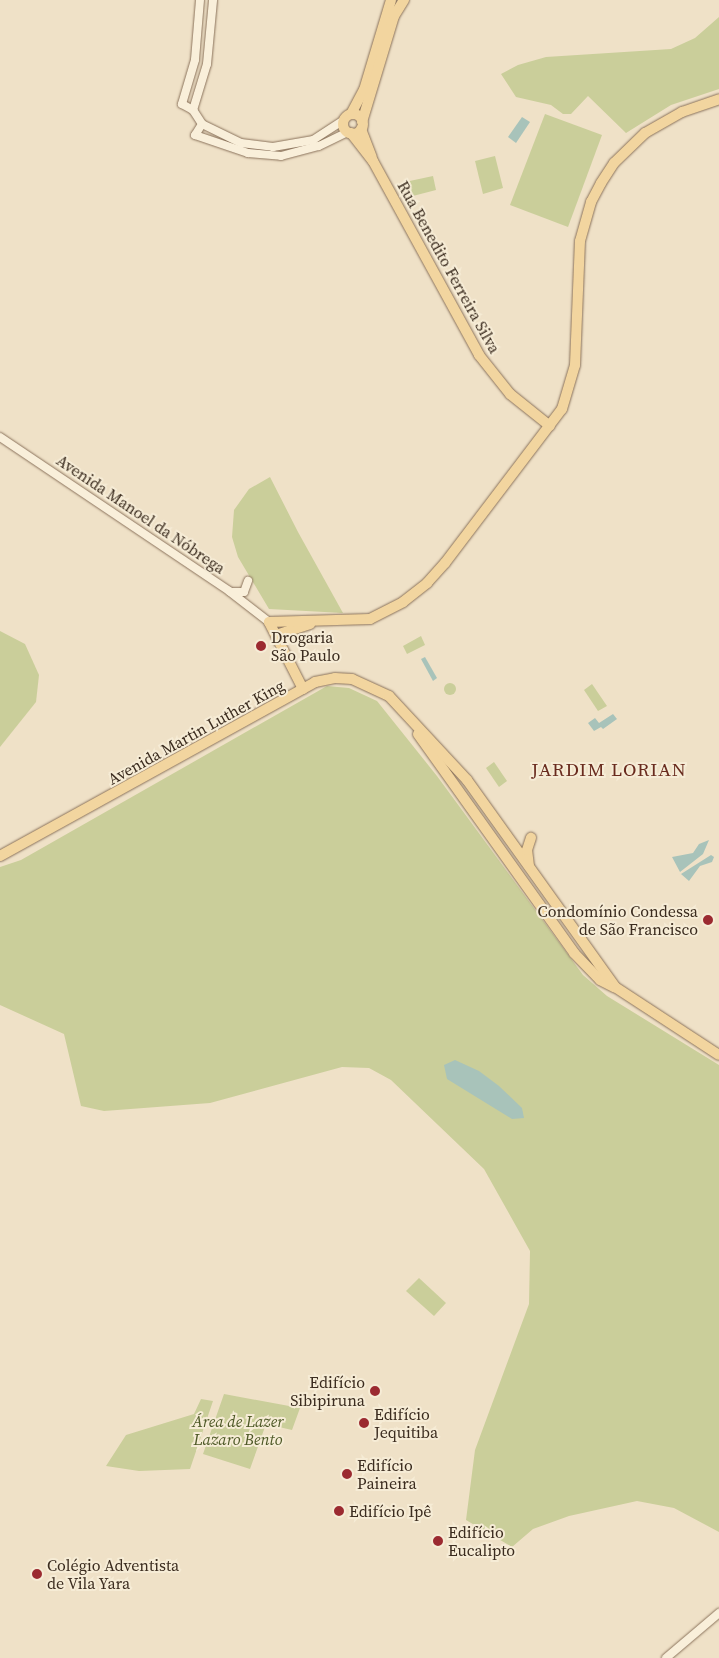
<!DOCTYPE html>
<html>
<head>
<meta charset="utf-8">
<style>
	body { margin:0 }
	#map { position:relative; width:719px; height:1658px; overflow:hidden; background:#efe1c7; font-family:"Source Serif 4",serif }
	div>[style] { position:absolute }
	.green>* { inset:0; background:#cace9a }
	.round { border-radius:50% }
	.water>* { inset:0; background:#a8c3ba }
	.roads { filter:drop-shadow(0 0 1px #8b735c) drop-shadow(0 0 1px #8b735c) }
	.minor>* { height:8px; margin:-4px; padding:0 4px; transform-origin:4px; border-radius:4px; background:#f9efda }
	.major>* { height:10px; margin:-5px; padding:0 5px; transform-origin:5px; border-radius:5px; background:#f2d59f }
	.major>.ring { margin:-5px; padding:0; box-sizing:content-box; background:none; border:10px solid #f2d59f; border-radius:50% }
	.dots>* { width:14px; height:14px; translate:-50% -50%; box-sizing:border-box; border:2px solid #f6ecd6; border-radius:50% }
	span { translate:-50% -50%; white-space:nowrap; text-align:center; line-height:1.15; -webkit-text-stroke:4px #f6ecd6; paint-order:stroke }
	.street-label { font-size:16px; color:#3b2c1f }
	.poi-label { font-size:16px; color:#3b2c1f }
	.left { translate:0 -50%; text-align:left }
	.right { translate:-100% -50%; text-align:right }
	.park-label { font-size:16px; color:#4d5826; font-style:italic }
	.quarter-label { font-size:19px; color:#692b1e; letter-spacing:1px }
</style>
</head>
<body>
<div id="map">
	<div class="green">
		<div style="clip-path:polygon(719px 17px,719px 89px,671px 105px,626px 133px,588px 96px,571px 114px,563px 114px,551px 105px,516px 97px,501px 74px,518px 65px,546px 57px,671px 49px,695px 38px)"></div>
		<div style="clip-path:polygon(545px 114px,602px 135px,568px 227px,510px 205px)"></div>
		<div style="clip-path:polygon(495px 156px,503px 188px,483px 194px,475px 161px)"></div>
		<div style="clip-path:polygon(433px 176px,436px 190px,409px 197px,405px 182px)"></div>
		<div style="clip-path:polygon(270px 477px,298px 532px,343px 613px,269px 609px,238px 557px,232px 537px,234px 510px,249px 489px)"></div>
		<div style="clip-path:polygon(0 631px,25px 644px,39px 675px,36px 702px,0 747px)"></div>
		<div style="clip-path:polygon(421px 636px,425px 645px,407px 654px,403px 646px)"></div>
		<div class="round" style="left:444px;top:683px;width:12px;height:12px"></div>
		<div style="clip-path:polygon(592px 684px,607px 706px,598px 711px,584px 690px)"></div>
		<div style="clip-path:polygon(327px 686px,349px 688px,377px 701px,437px 776px,583px 975px,607px 996px,719px 1065px,719px 1532px,674px 1508px,637px 1501px,569px 1516px,533px 1529px,512px 1547px,466px 1520px,475px 1450px,529px 1304px,530px 1251px,484px 1169px,391px 1080px,369px 1068px,342px 1067px,210px 1103px,104px 1111px,81px 1106px,64px 1034px,0 1005px,0 867px,21px 860px)"></div>
		<div style="clip-path:polygon(494px 762px,507px 781px,499px 787px,486px 768px)"></div>
		<div style="clip-path:polygon(419px 1278px,446px 1303px,434px 1316px,406px 1291px)"></div>
		<div style="clip-path:polygon(224px 1394px,300px 1408px,292px 1430px,266px 1424px,250px 1469px,203px 1454px)"></div>
		<div style="clip-path:polygon(201px 1399px,213px 1401px,190px 1469px,139px 1471px,106px 1466px,126px 1435px,194px 1414px)"></div>
	</div>
	<div class="water">
		<div style="clip-path:polygon(522px 117px,530px 122px,516px 143px,508px 137px)"></div>
		<div style="clip-path:polygon(425px 657px,437px 678px,433px 681px,421px 659px)"></div>
		<div style="clip-path:polygon(613px 714px,617px 719px,603px 729px,601px 727px,594px 731px,588px 723px,595px 718px,599px 723px)"></div>
		<div style="clip-path:polygon(709px 840px,703px 854px,680px 872px,672px 857px,693px 853px,699px 844px)"></div>
		<div style="clip-path:polygon(711px 855px,714px 857px,712px 862px,700px 866px,689px 881px,681px 874px)"></div>
		<div style="clip-path:polygon(455px 1060px,479px 1071px,499px 1086px,522px 1108px,524px 1118px,512px 1119px,447px 1079px,444px 1065px)"></div>
	</div>
	<div class="roads">
		<div class="minor">
			<div style="left:200px;top:0;width:60px;rotate:94.8deg"></div>
			<div style="left:195px;top:60px;width:46px;rotate:106.5deg"></div>
			<div style="left:182px;top:104px;width:13px;rotate:29deg"></div>
			<div style="left:193px;top:110px;width:17px;rotate:57deg"></div>
			<div style="left:193px;top:110px;width:48px;rotate:-73.1deg"></div>
			<div style="left:207px;top:64px;width:64px;rotate:-84.6deg"></div>
			<div style="left:202px;top:124px;width:13px;rotate:122deg"></div>
			<div style="left:195px;top:135px;width:56px;rotate:18.8deg"></div>
			<div style="left:248px;top:153px;width:33px;rotate:5deg"></div>
			<div style="left:281px;top:156px;width:39px;rotate:-15deg"></div>
			<div style="left:319px;top:146px;width:32px;rotate:-26deg"></div>
			<div style="left:202px;top:124px;width:43px;rotate:26deg"></div>
			<div style="left:241px;top:143px;width:32px;rotate:7deg"></div>
			<div style="left:273px;top:147px;width:41px;rotate:-9.9deg"></div>
			<div style="left:313px;top:140px;width:37px;rotate:-33deg"></div>
			<div style="left:0;top:437px;width:276px;rotate:33.9deg"></div>
			<div style="left:229px;top:591px;width:51px;rotate:37.8deg"></div>
			<div style="left:231px;top:592px;width:13px"></div>
			<div style="left:244px;top:592px;width:12px;rotate:-70deg"></div>
			<div style="left:666px;top:1658px;width:70px;rotate:-40.3deg"></div>
		</div>
		<div class="major">
			<div style="left:351px;top:114px;width:27px;rotate:-62deg"></div>
			<div style="left:364px;top:90px;width:94px;rotate:-73.3deg"></div>
			<div class="ring" style="left:343px;top:114px;width:10px;height:10px"></div>
			<div style="left:362px;top:122px;width:111px;rotate:-73.2deg"></div>
			<div style="left:394px;top:16px;width:19px;rotate:-58deg"></div>
			<div style="left:361px;top:129px;width:30px;rotate:69deg"></div>
			<div style="left:351px;top:133px;width:36px;rotate:52deg"></div>
			<div style="left:373px;top:161px;width:221px;rotate:61.3deg"></div>
			<div style="left:479px;top:355px;width:50px;rotate:51.5deg"></div>
			<div style="left:510px;top:394px;width:51px;rotate:38.7deg"></div>
			<div style="left:276px;top:635px;width:36px;rotate:-18deg"></div>
			<div style="left:303px;top:689px;width:75px;rotate:-116.9deg"></div>
			<div style="left:269px;top:622px;width:101px;rotate:-1.7deg"></div>
			<div style="left:370px;top:619px;width:37px;rotate:-27deg"></div>
			<div style="left:403px;top:602px;width:31px;rotate:-38deg"></div>
			<div style="left:427px;top:583px;width:27px;rotate:-48deg"></div>
			<div style="left:445px;top:563px;width:193px;rotate:-52.8deg"></div>
			<div style="left:562px;top:409px;width:46px;rotate:-73.5deg"></div>
			<div style="left:575px;top:365px;width:124px;rotate:-87.7deg"></div>
			<div style="left:580px;top:241px;width:41px;rotate:-74.2deg"></div>
			<div style="left:591px;top:202px;width:21px;rotate:-62deg"></div>
			<div style="left:601px;top:183px;width:24px;rotate:-57deg"></div>
			<div style="left:614px;top:163px;width:43px;rotate:-44.1deg"></div>
			<div style="left:645px;top:133px;width:43px;rotate:-29.6deg"></div>
			<div style="left:682px;top:112px;width:39px;rotate:-19deg"></div>
			<div style="left:418px;top:734px;width:269px;rotate:54.5deg"></div>
			<div style="left:574px;top:953px;width:37px;rotate:46deg"></div>
			<div style="left:600px;top:980px;width:16px;rotate:27deg"></div>
			<div style="left:0;top:856px;width:360px;rotate:-28.9deg"></div>
			<div style="left:315px;top:682px;width:20px;rotate:-11deg"></div>
			<div style="left:335px;top:678px;width:17px;rotate:3deg"></div>
			<div style="left:352px;top:679px;width:41px;rotate:24.7deg"></div>
			<div style="left:389px;top:696px;width:115px;rotate:47.1deg"></div>
			<div style="left:467px;top:780px;width:254px;rotate:54.4deg"></div>
			<div style="left:615px;top:987px;width:124px;rotate:33.2deg"></div>
			<div style="left:529px;top:866px;width:16px;rotate:-97deg"></div>
			<div style="left:527px;top:850px;width:13px;rotate:-72deg"></div>
		</div>
	</div>
	<div class="dots">
		<div style="left:261px;top:646px;background:#9b2a30"></div>
		<div style="left:708px;top:920px;background:#9b2a30"></div>
		<div style="left:375px;top:1391px;background:#9b2a30"></div>
		<div style="left:364px;top:1423px;background:#9b2a30"></div>
		<div style="left:347px;top:1474px;background:#9b2a30"></div>
		<div style="left:339px;top:1511px;background:#9b2a30"></div>
		<div style="left:438px;top:1541px;background:#9b2a30"></div>
		<div style="left:37px;top:1574px;background:#9b2a30"></div>
	</div>
	<div class="street-label">
		<span style="left:449px;top:267px;rotate:61deg">Rua Benedito Ferreira Silva</span>
		<span style="left:141px;top:514px;rotate:34deg">Avenida Manoel da Nóbrega</span>
		<span style="left:196px;top:732px;rotate:-29deg">Avenida Martin Luther King</span>
	</div>
	<div class="poi-label">
		<span class="left" style="left:271px;top:646px">Drogaria<br>São Paulo</span>
		<span class="right" style="left:698px;top:920px">Condomínio Condessa<br>de São Francisco</span>
		<span class="right" style="left:365px;top:1391px">Edifício<br>Sibipiruna</span>
		<span class="left" style="left:374px;top:1423px">Edifício<br>Jequitiba</span>
		<span class="left" style="left:357px;top:1474px">Edifício<br>Paineira</span>
		<span class="left" style="left:349px;top:1511px">Edifício Ipê</span>
		<span class="left" style="left:448px;top:1541px">Edifício<br>Eucalipto</span>
		<span class="left" style="left:47px;top:1574px">Colégio Adventista<br>de Vila Yara</span>
	</div>
	<div class="park-label">
		<span style="left:238px;top:1430px">Área de Lazer<br>Lazaro Bento</span>
	</div>
	<div class="quarter-label">
		<span style="left:609px;top:770px">JARDIM LORIAN</span>
	</div>
</div>
</body>
</html>
